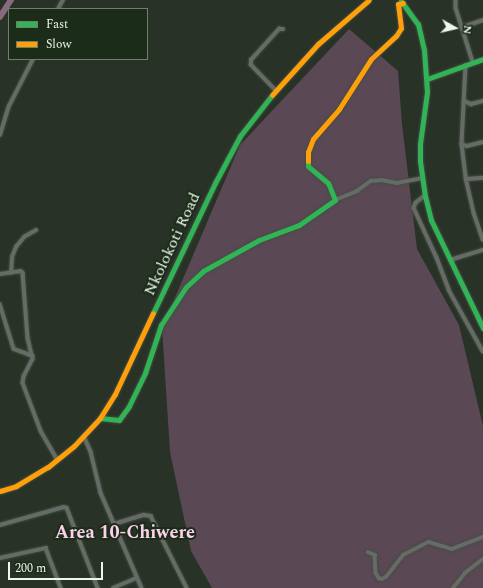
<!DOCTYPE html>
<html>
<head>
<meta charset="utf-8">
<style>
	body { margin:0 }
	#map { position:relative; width:483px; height:588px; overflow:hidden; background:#283227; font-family:Spectral,serif }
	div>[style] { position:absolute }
	.green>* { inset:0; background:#5a4854 }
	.river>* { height:5.5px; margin:-2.75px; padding:0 2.75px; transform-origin:2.75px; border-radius:2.75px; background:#876a7d }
	.roads { filter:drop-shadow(0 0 1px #444d43) drop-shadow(0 0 1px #444d43) }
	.street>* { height:3.5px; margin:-1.75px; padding:0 1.75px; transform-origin:1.75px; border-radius:1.75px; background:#676b66 }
	.fast>* { height:5px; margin:-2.5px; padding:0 2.5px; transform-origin:2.5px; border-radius:2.5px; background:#30b455 }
	.slow>* { height:5px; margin:-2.5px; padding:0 2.5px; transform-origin:2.5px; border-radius:2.5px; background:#ff9f0a }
	span { translate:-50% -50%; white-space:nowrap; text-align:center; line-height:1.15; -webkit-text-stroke:4px #1b2c19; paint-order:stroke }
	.street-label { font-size:16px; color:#edf8eb }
	.quarter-label { font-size:18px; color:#fcd1ed; font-weight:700 }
	.legend { position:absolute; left:8px; top:8px; width:140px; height:52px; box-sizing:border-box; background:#1b2c19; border:1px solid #6f7e6d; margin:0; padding:5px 7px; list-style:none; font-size:12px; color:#edf8eb }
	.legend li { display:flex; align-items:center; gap:8px; height:20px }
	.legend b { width:20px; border:1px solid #6f7e6d }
	.north { position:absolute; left:435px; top:8px; width:40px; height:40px; -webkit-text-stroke:3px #1b2c19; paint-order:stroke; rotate:98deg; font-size:11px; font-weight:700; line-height:16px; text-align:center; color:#edf8eb }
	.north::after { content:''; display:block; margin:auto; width:14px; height:18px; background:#edf8eb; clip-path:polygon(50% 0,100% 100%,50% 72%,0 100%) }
	.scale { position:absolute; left:8px; top:562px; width:95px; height:18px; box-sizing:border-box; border:2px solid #edf8eb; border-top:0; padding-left:5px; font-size:12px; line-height:14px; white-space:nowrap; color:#edf8eb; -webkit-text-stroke:3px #1b2c19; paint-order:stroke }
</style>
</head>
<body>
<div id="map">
	<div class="green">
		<div style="clip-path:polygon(349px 29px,398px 71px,402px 124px,417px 249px,459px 325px,483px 426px,483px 588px,212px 588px,191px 551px,170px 452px,162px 328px,240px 145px)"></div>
	</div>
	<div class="river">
		<div style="left:0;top:17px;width:20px;rotate:-57deg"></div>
	</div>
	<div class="roads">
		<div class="street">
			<div style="left:456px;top:0;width:8px;rotate:90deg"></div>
			<div style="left:456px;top:8px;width:57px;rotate:72.5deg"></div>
			<div style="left:58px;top:9px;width:10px;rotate:-61deg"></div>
			<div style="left:463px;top:27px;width:21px;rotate:-19deg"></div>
			<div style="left:466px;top:65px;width:79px;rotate:92.9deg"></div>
			<div style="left:462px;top:144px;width:34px;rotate:83deg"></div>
			<div style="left:466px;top:178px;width:36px;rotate:77deg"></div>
			<div style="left:474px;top:213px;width:28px;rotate:71deg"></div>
			<div style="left:275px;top:90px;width:35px;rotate:-134deg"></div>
			<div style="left:251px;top:65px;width:5px;rotate:-90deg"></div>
			<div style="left:251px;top:60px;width:42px;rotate:-47.9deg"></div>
			<div style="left:279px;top:29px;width:4px"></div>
			<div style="left:465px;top:101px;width:7px;rotate:27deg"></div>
			<div style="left:471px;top:104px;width:12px;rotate:-14deg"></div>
			<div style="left:0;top:135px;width:30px;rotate:-73deg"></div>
			<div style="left:9px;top:106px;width:53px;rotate:-62.9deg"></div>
			<div style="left:462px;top:144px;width:5px;rotate:22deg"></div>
			<div style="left:467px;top:146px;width:16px;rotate:-14deg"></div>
			<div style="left:467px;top:179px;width:16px;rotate:-4deg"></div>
			<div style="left:425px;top:196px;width:11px;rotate:142deg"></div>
			<div style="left:416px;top:203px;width:5px;rotate:112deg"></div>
			<div style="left:414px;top:208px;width:55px;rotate:65.3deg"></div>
			<div style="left:437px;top:258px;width:34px;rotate:69deg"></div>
			<div style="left:449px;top:290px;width:70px;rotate:60.9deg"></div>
			<div style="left:335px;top:200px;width:24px;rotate:-22deg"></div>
			<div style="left:357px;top:191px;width:17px;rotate:-36deg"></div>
			<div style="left:371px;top:181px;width:11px;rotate:-5deg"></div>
			<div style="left:382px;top:180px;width:15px;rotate:11deg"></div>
			<div style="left:397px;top:183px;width:25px;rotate:-11deg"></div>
			<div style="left:450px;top:260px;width:34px;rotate:-17deg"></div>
			<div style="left:11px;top:273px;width:16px;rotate:-86deg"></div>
			<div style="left:12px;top:257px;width:11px;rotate:-68deg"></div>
			<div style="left:16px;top:247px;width:13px;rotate:-51deg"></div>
			<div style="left:24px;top:237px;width:14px;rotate:-30deg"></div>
			<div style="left:0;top:274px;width:21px;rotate:-8deg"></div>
			<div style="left:21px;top:271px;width:3px;rotate:45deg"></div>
			<div style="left:23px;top:273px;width:65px;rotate:85.6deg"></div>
			<div style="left:28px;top:338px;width:22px;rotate:77deg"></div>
			<div style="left:33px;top:359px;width:20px;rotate:117deg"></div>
			<div style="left:24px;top:377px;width:6px;rotate:99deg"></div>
			<div style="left:23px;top:383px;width:51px;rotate:69.4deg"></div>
			<div style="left:41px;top:431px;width:32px;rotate:60deg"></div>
			<div style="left:0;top:304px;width:47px;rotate:72.7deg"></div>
			<div style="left:14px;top:349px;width:20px;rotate:20deg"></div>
			<div style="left:84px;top:436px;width:17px;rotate:66deg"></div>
			<div style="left:91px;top:452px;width:42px;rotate:76.3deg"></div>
			<div style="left:101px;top:493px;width:103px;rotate:66.7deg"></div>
			<div style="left:114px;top:524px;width:31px;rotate:-17deg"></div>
			<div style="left:144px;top:515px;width:7px;rotate:8deg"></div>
			<div style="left:151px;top:516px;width:80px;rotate:63.4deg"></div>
			<div style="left:0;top:525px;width:66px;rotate:-15.7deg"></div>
			<div style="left:64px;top:507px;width:3px;rotate:18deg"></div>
			<div style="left:67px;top:508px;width:86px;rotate:68.8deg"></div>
			<div style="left:368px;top:552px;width:8px;rotate:23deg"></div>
			<div style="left:375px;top:555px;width:18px;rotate:87deg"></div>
			<div style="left:376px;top:573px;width:6px;rotate:59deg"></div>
			<div style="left:379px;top:578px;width:3px;rotate:18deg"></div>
			<div style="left:382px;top:579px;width:4px;rotate:-27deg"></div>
			<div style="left:386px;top:577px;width:28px;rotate:-52deg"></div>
			<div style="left:403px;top:555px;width:29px;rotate:-27deg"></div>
			<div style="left:429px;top:542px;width:24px;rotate:17deg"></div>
			<div style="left:452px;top:549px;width:33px;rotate:-21deg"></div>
			<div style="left:0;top:558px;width:47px;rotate:-12.3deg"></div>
			<div style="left:46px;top:548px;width:43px;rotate:69.4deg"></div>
			<div style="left:113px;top:588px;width:25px;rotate:-23deg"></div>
			<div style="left:453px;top:588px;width:19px;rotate:-51deg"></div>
			<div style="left:465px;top:573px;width:23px;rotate:-38deg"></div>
		</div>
		<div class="fast">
			<div style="left:401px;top:1px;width:29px;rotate:54deg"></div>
			<div style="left:418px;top:24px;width:27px;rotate:77deg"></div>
			<div style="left:424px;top:50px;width:42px;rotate:85.9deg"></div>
			<div style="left:427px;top:92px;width:52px;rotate:97.7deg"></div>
			<div style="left:420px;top:144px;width:17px;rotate:90deg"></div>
			<div style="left:420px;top:161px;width:35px;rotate:82deg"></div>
			<div style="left:425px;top:196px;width:25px;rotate:76deg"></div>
			<div style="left:431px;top:220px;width:120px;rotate:64.3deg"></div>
			<div style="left:427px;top:79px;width:59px;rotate:-19.7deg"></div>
			<div style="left:153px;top:313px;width:144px;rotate:-64.5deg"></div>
			<div style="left:215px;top:183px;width:53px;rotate:-62deg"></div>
			<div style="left:240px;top:136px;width:52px;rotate:-52deg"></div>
			<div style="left:100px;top:418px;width:19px;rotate:6deg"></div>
			<div style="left:119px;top:420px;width:17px;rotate:-54deg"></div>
			<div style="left:129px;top:406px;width:37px;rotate:-64deg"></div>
			<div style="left:145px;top:373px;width:51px;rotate:-71.6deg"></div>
			<div style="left:161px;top:325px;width:45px;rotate:-56.7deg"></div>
			<div style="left:186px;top:287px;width:23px;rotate:-43deg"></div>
			<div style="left:203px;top:271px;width:64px;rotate:-29deg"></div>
			<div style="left:259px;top:240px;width:43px;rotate:-20.6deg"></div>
			<div style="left:299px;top:225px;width:44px;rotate:-34.8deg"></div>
			<div style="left:335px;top:200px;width:18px;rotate:-112deg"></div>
			<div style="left:328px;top:183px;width:26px;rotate:-140deg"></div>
			<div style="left:308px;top:166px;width:5px;rotate:-90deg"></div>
		</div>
		<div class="slow">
			<div style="left:272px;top:95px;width:69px;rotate:-48deg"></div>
			<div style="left:318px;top:44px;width:67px;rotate:-40.8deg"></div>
			<div style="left:308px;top:161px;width:9px;rotate:-90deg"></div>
			<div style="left:308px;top:152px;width:14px;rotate:-69deg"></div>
			<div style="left:313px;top:139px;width:40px;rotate:-49deg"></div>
			<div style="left:339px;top:109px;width:59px;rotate:-57.4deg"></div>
			<div style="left:371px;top:59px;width:34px;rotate:-43deg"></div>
			<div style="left:396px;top:36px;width:9px;rotate:-58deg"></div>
			<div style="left:401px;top:28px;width:24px;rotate:-97deg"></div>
			<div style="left:398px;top:4px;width:5px;rotate:-11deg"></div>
			<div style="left:0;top:491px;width:17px;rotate:-17deg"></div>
			<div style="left:16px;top:486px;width:37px;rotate:-31deg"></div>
			<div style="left:48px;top:467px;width:33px;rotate:-39deg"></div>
			<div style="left:74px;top:446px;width:38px;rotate:-47deg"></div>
			<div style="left:100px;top:418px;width:28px;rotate:-58deg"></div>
			<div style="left:115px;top:394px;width:89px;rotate:-64.9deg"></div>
		</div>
	</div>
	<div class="street-label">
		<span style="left:172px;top:244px;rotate:-65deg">Nkolokoti Road</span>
	</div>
	<div class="quarter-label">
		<span style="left:125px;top:533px">Area 10-Chiwere</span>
	</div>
	<ul class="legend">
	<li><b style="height:5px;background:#30b455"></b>Fast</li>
	<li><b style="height:5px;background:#ff9f0a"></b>Slow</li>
	</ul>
	<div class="north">N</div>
	<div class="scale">200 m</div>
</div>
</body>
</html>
